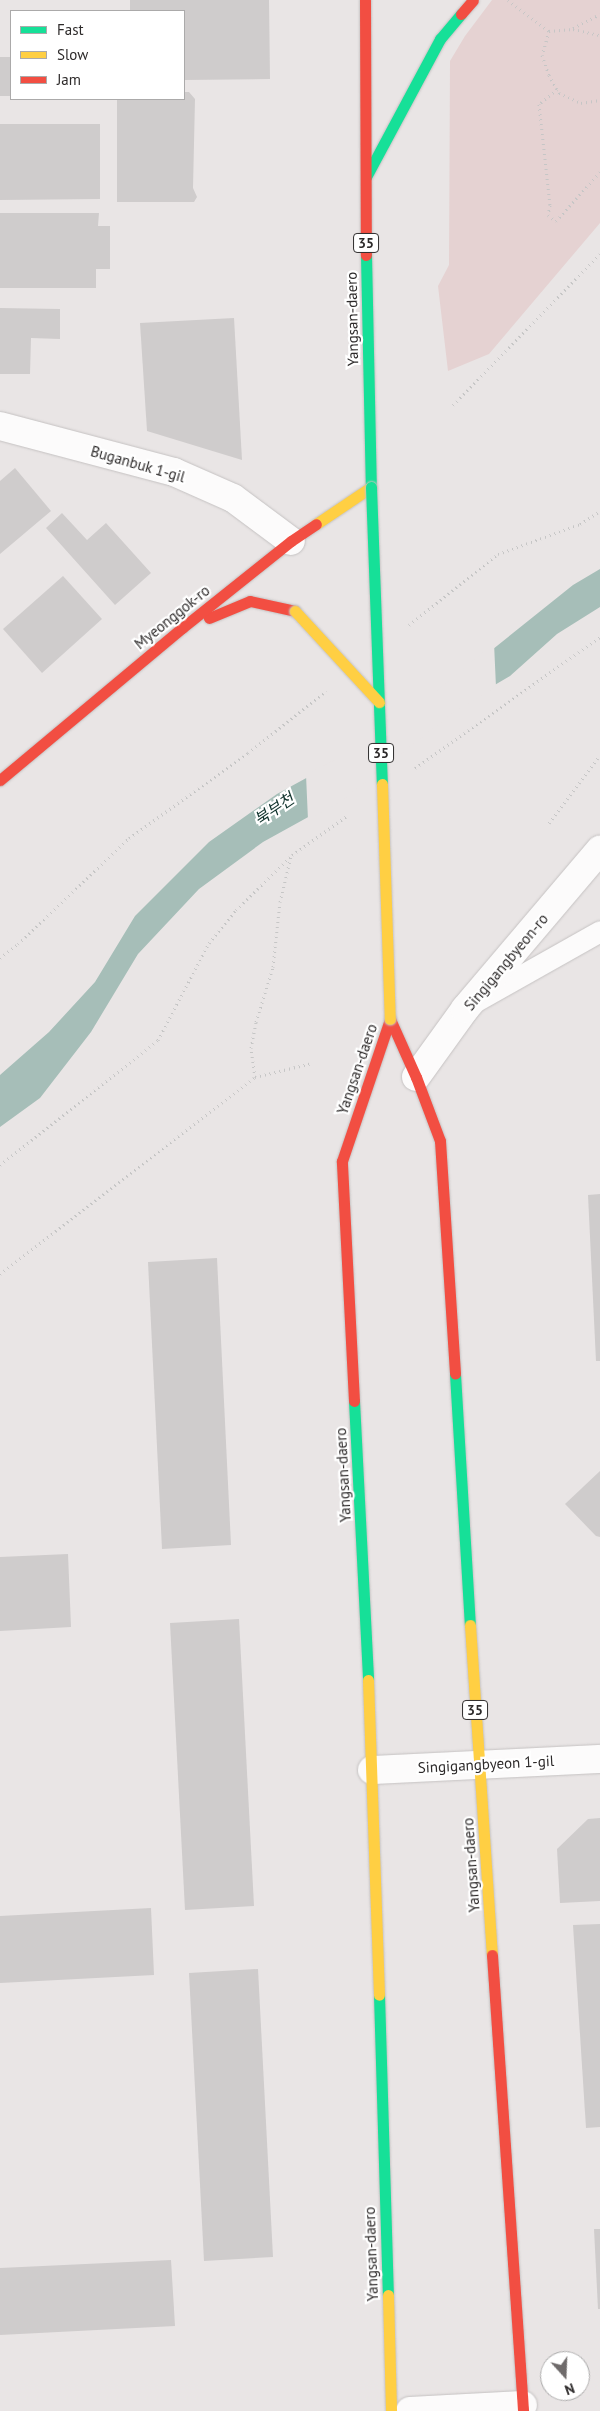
<!DOCTYPE html>
<html>
<head>
<meta charset="utf-8">
<style>
	body { margin:0 }
	#map { position:relative; width:600px; height:2411px; overflow:hidden; background:#e9e5e5; font-family:"PT Sans","Noto Sans KR",sans-serif }
	div>[style] { position:absolute }
	.green>* { inset:0; background:#e5d2d2 }
	.water>* { inset:0; background:#a6beb8 }
	.pier>* { inset:0; background:#e9e5e5 }
	.building>* { inset:0; background:#cfcccc }
	.path>* { height:3px; margin-top:-1.5px; transform-origin:0; background:repeating-linear-gradient(90deg,#c6c6c6 0 1px,transparent 0 5px) }
	.roads { filter:drop-shadow(0 0 1px #c5c2c2) drop-shadow(0 0 1px #c5c2c2) }
	.lane>* { height:21px; margin:-10.5px; padding:0 10.5px; transform-origin:10.5px; border-radius:10.5px; background:#fcfbfb }
	.street>* { height:28px; margin:-14px; padding:0 14px; transform-origin:14px; border-radius:14px; background:#fcfbfb }
	.fast>* { height:11px; margin:-5.5px; padding:0 5.5px; transform-origin:5.5px; border-radius:5.5px; background:#16e098 }
	.slow>* { height:11px; margin:-5.5px; padding:0 5.5px; transform-origin:5.5px; border-radius:5.5px; background:#ffcf43 }
	.jam>* { height:11px; margin:-5.5px; padding:0 5.5px; transform-origin:5.5px; border-radius:5.5px; background:#f24e42 }
	.bridges { filter:drop-shadow(0 0 1px #c5c2c2) drop-shadow(0 0 1px #c5c2c2) }
	.fast-bridge>* { height:11px; margin:-5.5px; padding:0 5.5px; transform-origin:5.5px; border-radius:5.5px; background:#16e098 }
	.slow-bridge>* { height:11px; margin:-5.5px; padding:0 5.5px; transform-origin:5.5px; border-radius:5.5px; background:#ffcf43 }
	span { translate:-50% -50%; white-space:nowrap; text-align:center; line-height:1.15; -webkit-text-stroke:4.5px #fff; paint-order:stroke }
	.shield-label span { padding:1px 4px; background:#fff; border:1px solid; border-radius:4px; -webkit-text-stroke-width:0 }
	.shield-label { font-size:14px; color:#2d2a2a; font-weight:700 }
	.street-label { font-size:15px; color:#2d2a2a }
	.water-label { font-size:16px; color:#0d312a; font-style:italic }
	.legend { position:absolute; left:10px; top:10px; width:175px; height:90px; box-sizing:border-box; background:#fff; border:1px solid #abaaaa; margin:0; padding:6px 9px; list-style:none; font-size:15px; color:#2d2a2a }
	.legend li { display:flex; align-items:center; gap:10px; height:25px }
	.legend b { width:25px; border:1px solid #abaaaa }
	.north { position:absolute; left:540px; top:2351px; width:50px; height:50px; box-sizing:border-box; background:#fff; border:1px solid #abaaaa; border-radius:50%; rotate:160deg; font-size:14px; font-weight:700; line-height:20px; text-align:center; color:#2d2a2a }
	.north::after { content:''; display:block; margin:auto; width:18px; height:22px; background:#6f6b6b; clip-path:polygon(50% 0,100% 100%,50% 72%,0 100%) }
</style>
</head>
<body>
<div id="map">
	<div class="green">
		<div style="clip-path:polygon(492px 0,600px 0,600px 223px,489px 354px,448px 371px,438px 286px,449px 265px,450px 61px,465px 36px)"></div>
	</div>
	<div class="water">
		<div style="clip-path:polygon(600px 569px,600px 607px,557px 634px,510px 676px,452px 710px,339px 800px,263px 842px,199px 889px,138px 954px,91px 1032px,40px 1098px,0 1127px,0 1075px,49px 1032px,95px 982px,135px 916px,209px 842px,277px 794px,343px 758px,427px 702px,573px 585px)"></div>
	</div>
	<div class="pier">
		<div style="clip-path:polygon(494px 643px,496px 687px,454px 712px,340px 802px,308px 820px,306px 775px,342px 756px,426px 700px)"></div>
	</div>
	<div class="building">
		<div style="clip-path:polygon(130px 0,269px 0,270px 79px,184px 80px,184px 11px,130px 11px)"></div>
		<div style="clip-path:polygon(0 57px,11px 57px,11px 96px,0 96px)"></div>
		<div style="clip-path:polygon(184px 92px,189px 92px,195px 99px,193px 188px,197px 197px,194px 202px,117px 202px,117px 99px,184px 99px)"></div>
		<div style="clip-path:polygon(0 124px,100px 124px,100px 199px,0 200px)"></div>
		<div style="clip-path:polygon(0 213px,99px 213px,98px 226px,110px 226px,110px 269px,96px 269px,96px 288px,0 288px)"></div>
		<div style="clip-path:polygon(0 308px,60px 309px,60px 339px,31px 338px,30px 374px,0 374px)"></div>
		<div style="clip-path:polygon(234px 318px,242px 460px,147px 431px,140px 323px)"></div>
		<div style="clip-path:polygon(15px 468px,51px 511px,0 554px,0 481px)"></div>
		<div style="clip-path:polygon(62px 513px,87px 540px,106px 523px,151px 573px,115px 605px,46px 528px)"></div>
		<div style="clip-path:polygon(63px 576px,102px 619px,42px 673px,3px 629px)"></div>
		<div style="clip-path:polygon(600px 1194px,600px 1361px,596px 1361px,588px 1195px)"></div>
		<div style="clip-path:polygon(217px 1258px,231px 1545px,162px 1549px,148px 1262px)"></div>
		<div style="clip-path:polygon(600px 1471px,600px 1537px,596px 1536px,565px 1504px)"></div>
		<div style="clip-path:polygon(68px 1554px,71px 1627px,0 1631px,0 1557px)"></div>
		<div style="clip-path:polygon(239px 1619px,254px 1906px,185px 1910px,170px 1623px)"></div>
		<div style="clip-path:polygon(600px 1818px,600px 1901px,560px 1903px,557px 1849px,588px 1819px)"></div>
		<div style="clip-path:polygon(151px 1908px,154px 1975px,0 1983px,0 1916px)"></div>
		<div style="clip-path:polygon(600px 1924px,600px 2127px,586px 2128px,573px 1925px)"></div>
		<div style="clip-path:polygon(258px 1969px,273px 2257px,204px 2261px,189px 1973px)"></div>
		<div style="clip-path:polygon(594px 2229px,600px 2229px,600px 2309px,598px 2309px)"></div>
		<div style="clip-path:polygon(171px 2260px,175px 2326px,0 2335px,0 2268px)"></div>
	</div>
	<div class="path">
		<div style="left:508px;top:0;width:51px;rotate:37.1deg"></div>
		<div style="left:549px;top:31px;width:24px;rotate:-5deg"></div>
		<div style="left:573px;top:29px;width:28px;rotate:13deg"></div>
		<div style="left:573px;top:28px;width:30px;rotate:-27deg"></div>
		<div style="left:549px;top:31px;width:25px;rotate:106deg"></div>
		<div style="left:542px;top:55px;width:21px;rotate:71deg"></div>
		<div style="left:549px;top:75px;width:21px;rotate:61deg"></div>
		<div style="left:559px;top:93px;width:24px;rotate:24deg"></div>
		<div style="left:581px;top:103px;width:19px;rotate:-9deg"></div>
		<div style="left:557px;top:89px;width:23px;rotate:140deg"></div>
		<div style="left:539px;top:104px;width:102px;rotate:83.8deg"></div>
		<div style="left:550px;top:205px;width:10px;rotate:101deg"></div>
		<div style="left:548px;top:215px;width:10px;rotate:37deg"></div>
		<div style="left:556px;top:221px;width:66px;rotate:-48.1deg"></div>
		<div style="left:453px;top:405px;width:211px;rotate:-45.8deg"></div>
		<div style="left:409px;top:625px;width:114px;rotate:-38.6deg"></div>
		<div style="left:498px;top:554px;width:87px;rotate:-20.1deg"></div>
		<div style="left:580px;top:524px;width:24px;rotate:-33deg"></div>
		<div style="left:415px;top:768px;width:227px;rotate:-35.3deg"></div>
		<div style="left:549px;top:823px;width:85px;rotate:-53.1deg"></div>
		<div style="left:0;top:958px;width:23px;rotate:-38deg"></div>
		<div style="left:18px;top:944px;width:153px;rotate:-43.7deg"></div>
		<div style="left:129px;top:838px;width:146px;rotate:-35.5deg"></div>
		<div style="left:248px;top:753px;width:100px;rotate:-38.5deg"></div>
		<div style="left:255px;top:1077px;width:29px;rotate:-98deg"></div>
		<div style="left:251px;top:1048px;width:26px;rotate:-79deg"></div>
		<div style="left:256px;top:1022px;width:58px;rotate:-72.8deg"></div>
		<div style="left:273px;top:967px;width:65px;rotate:-83.9deg"></div>
		<div style="left:280px;top:902px;width:47px;rotate:-76.6deg"></div>
		<div style="left:0;top:1165px;width:201px;rotate:-38.3deg"></div>
		<div style="left:158px;top:1040px;width:110px;rotate:-62.3deg"></div>
		<div style="left:209px;top:943px;width:43px;rotate:-50.7deg"></div>
		<div style="left:236px;top:910px;width:78px;rotate:-44.5deg"></div>
		<div style="left:292px;top:855px;width:69px;rotate:-35.5deg"></div>
		<div style="left:0;top:1274px;width:322px;rotate:-37.7deg"></div>
		<div style="left:255px;top:1077px;width:59px;rotate:-13.8deg"></div>
	</div>
	<div class="roads">
		<div class="lane">
			<div style="left:476px;top:1001px;width:142px;rotate:-29.4deg"></div>
		</div>
		<div class="street">
			<div style="left:0;top:426px;width:180px;rotate:14.8deg"></div>
			<div style="left:174px;top:472px;width:64px;rotate:23.8deg"></div>
			<div style="left:233px;top:498px;width:72px;rotate:36.6deg"></div>
			<div style="left:416px;top:1077px;width:84px;rotate:-54.2deg"></div>
			<div style="left:465px;top:1009px;width:209px;rotate:-49.7deg"></div>
			<div style="left:372px;top:1770px;width:228px;rotate:-2.8deg"></div>
			<div style="left:410px;top:2411px;width:113px;rotate:-3deg"></div>
		</div>
		<div class="fast">
			<div style="left:366px;top:177px;width:157px;rotate:-61.8deg"></div>
			<div style="left:440px;top:39px;width:33px;rotate:-50deg"></div>
			<div style="left:366px;top:255px;width:232px;rotate:88.8deg"></div>
			<div style="left:455px;top:1374px;width:251px;rotate:86.6deg"></div>
			<div style="left:354px;top:1401px;width:279px;rotate:87.1deg"></div>
			<div style="left:379px;top:1995px;width:300px;rotate:88.3deg"></div>
		</div>
		<div class="slow">
			<div style="left:316px;top:524px;width:66px;rotate:-33.9deg"></div>
			<div style="left:470px;top:1625px;width:331px;rotate:86.2deg"></div>
			<div style="left:368px;top:1680px;width:315px;rotate:88deg"></div>
			<div style="left:388px;top:2295px;width:116px;rotate:88.5deg"></div>
		</div>
		<div class="jam">
			<div style="left:365px;top:0;width:255px;rotate:89.8deg"></div>
			<div style="left:461px;top:14px;width:18px;rotate:-49deg"></div>
			<div style="left:209px;top:618px;width:44px;rotate:-22.5deg"></div>
			<div style="left:250px;top:601px;width:46px;rotate:12.5deg"></div>
			<div style="left:0;top:780px;width:237px;rotate:-39.9deg"></div>
			<div style="left:182px;top:628px;width:139px;rotate:-38.6deg"></div>
			<div style="left:291px;top:541px;width:30px;rotate:-34deg"></div>
			<div style="left:390px;top:1019px;width:64px;rotate:65.9deg"></div>
			<div style="left:416px;top:1077px;width:68px;rotate:69.4deg"></div>
			<div style="left:440px;top:1141px;width:233px;rotate:86.3deg"></div>
			<div style="left:354px;top:1401px;width:240px;rotate:-92.9deg"></div>
			<div style="left:342px;top:1161px;width:150px;rotate:-71.3deg"></div>
			<div style="left:492px;top:1955px;width:457px;rotate:86.1deg"></div>
		</div>
	</div>
	<div class="bridges">
		<div class="fast-bridge">
			<div style="left:371px;top:487px;width:297px;rotate:87.9deg"></div>
		</div>
		<div class="slow-bridge">
			<div style="left:295px;top:611px;width:124px;rotate:47.3deg"></div>
			<div style="left:382px;top:784px;width:235px;rotate:88.1deg"></div>
		</div>
	</div>
	<div class="shield-label">
		<span style="left:366px;top:243px">35</span>
		<span style="left:381px;top:753px">35</span>
		<span style="left:475px;top:1710px">35</span>
	</div>
	<div class="street-label">
		<span style="left:352px;top:319px;rotate:-91deg">Yangsan-daero</span>
		<span style="left:138px;top:464px;rotate:16deg">Buganbuk 1-gil</span>
		<span style="left:172px;top:617px;rotate:-39deg">Myeonggok-ro</span>
		<span style="left:506px;top:962px;rotate:-50deg">Singigangbyeon-ro</span>
		<span style="left:357px;top:1069px;rotate:-71deg">Yangsan-daero</span>
		<span style="left:343px;top:1475px;rotate:-93deg">Yangsan-daero</span>
		<span style="left:486px;top:1764px;rotate:-3deg">Singigangbyeon 1-gil</span>
		<span style="left:471px;top:1865px;rotate:-94deg">Yangsan-daero</span>
		<span style="left:371px;top:2254px;rotate:-92deg">Yangsan-daero</span>
	</div>
	<div class="water-label">
		<span style="left:274px;top:809px;rotate:-34deg">북부천</span>
	</div>
	<ul class="legend">
	<li><b style="height:6px;background:#16e098"></b>Fast</li>
	<li><b style="height:6px;background:#ffcf43"></b>Slow</li>
	<li><b style="height:6px;background:#f24e42"></b>Jam</li>
	</ul>
	<div class="north">N</div>
</div>
</body>
</html>
